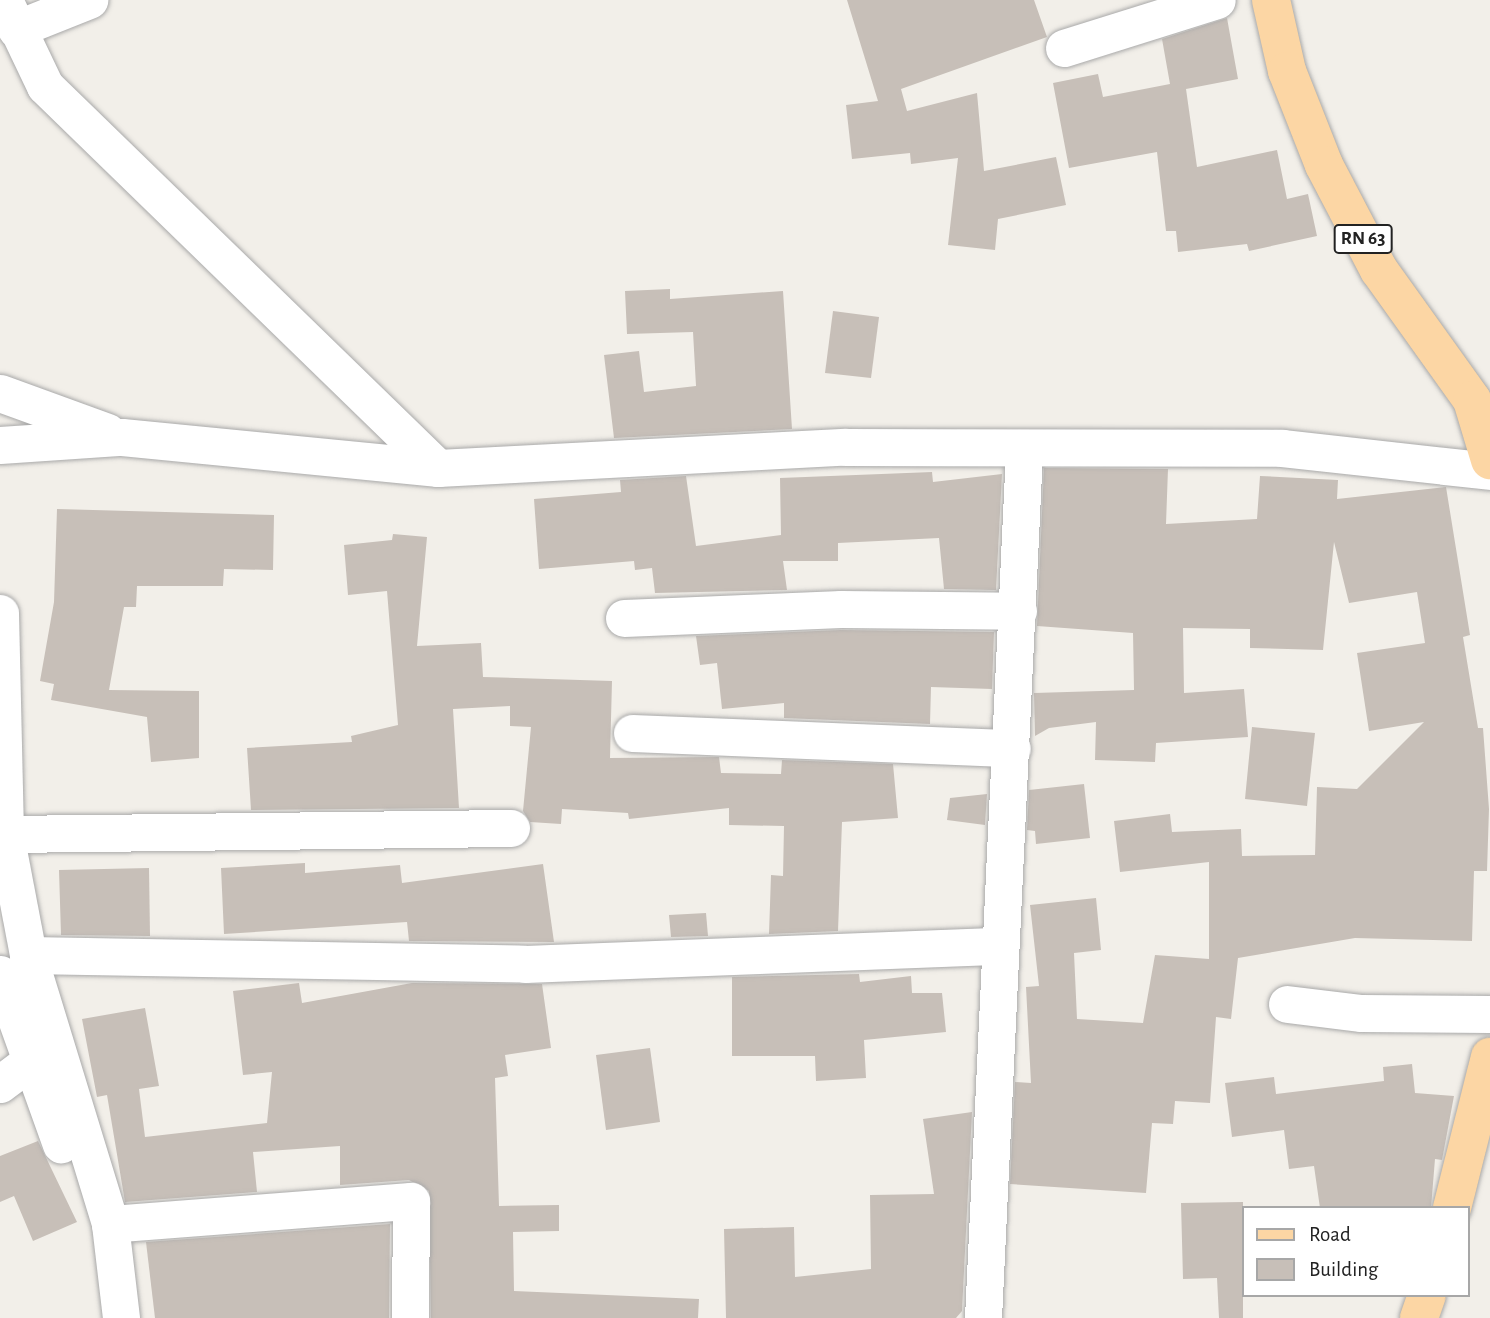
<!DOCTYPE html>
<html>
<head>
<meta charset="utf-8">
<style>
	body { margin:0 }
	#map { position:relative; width:1490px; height:1318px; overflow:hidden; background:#f2efe9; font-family:"Alegreya Sans",sans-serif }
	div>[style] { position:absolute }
	.building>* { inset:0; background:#c7bfb8 }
	.roads { filter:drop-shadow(0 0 2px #a9a9a9) drop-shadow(0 0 2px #a9a9a9) }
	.minor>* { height:37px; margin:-18.5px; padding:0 18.5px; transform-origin:18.5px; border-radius:18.5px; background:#fff }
	.primary>* { height:38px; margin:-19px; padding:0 19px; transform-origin:19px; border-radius:19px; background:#fcd6a4 }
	span { translate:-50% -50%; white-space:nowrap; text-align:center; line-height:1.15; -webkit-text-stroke:7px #fff; paint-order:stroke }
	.shield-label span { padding:2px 5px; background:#fff; border:2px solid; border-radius:5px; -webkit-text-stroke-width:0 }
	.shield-label { font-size:19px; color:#222; font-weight:700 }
	.legend { position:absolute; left:1242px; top:1206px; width:228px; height:91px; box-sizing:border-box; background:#fff; border:2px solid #a7a7a7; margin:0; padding:9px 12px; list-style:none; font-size:21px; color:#222 }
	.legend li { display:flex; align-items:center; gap:14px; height:35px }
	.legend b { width:35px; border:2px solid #a7a7a7 }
</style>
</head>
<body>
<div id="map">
	<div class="building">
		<div style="clip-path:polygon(847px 0,1034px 0,1047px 37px,901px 89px,907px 111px,977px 93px,984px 171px,1056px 157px,1066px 205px,998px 219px,995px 250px,948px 245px,958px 158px,911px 164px,910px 153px,852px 159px,846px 105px,878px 101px)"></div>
		<div style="clip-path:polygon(1227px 18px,1238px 79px,1186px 89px,1197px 167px,1277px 150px,1287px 199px,1308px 194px,1317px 236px,1249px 251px,1247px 244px,1178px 252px,1176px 231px,1166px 231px,1157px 152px,1069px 168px,1053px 83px,1098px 74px,1103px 97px,1170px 84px,1162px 39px)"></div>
		<div style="clip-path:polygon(670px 289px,670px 299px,783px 291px,792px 429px,614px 438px,604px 355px,639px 351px,644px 392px,696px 386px,693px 332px,627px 334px,625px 291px)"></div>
		<div style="clip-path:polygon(833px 311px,879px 317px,871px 378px,825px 373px)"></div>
		<div style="clip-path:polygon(1044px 468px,1168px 469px,1166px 524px,1257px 519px,1260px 476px,1338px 480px,1337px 499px,1446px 487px,1470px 635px,1463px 637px,1478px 728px,1483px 728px,1489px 809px,1487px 871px,1474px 871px,1472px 941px,1355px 938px,1238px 958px,1231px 1019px,1216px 1017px,1210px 1103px,1175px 1101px,1173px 1124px,1152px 1123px,1146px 1193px,1010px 1184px,1015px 1082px,1031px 1083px,1026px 987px,1039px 986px,1030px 905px,1096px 898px,1101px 950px,1074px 953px,1077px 1019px,1143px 1023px,1155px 955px,1209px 959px,1209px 862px,1120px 872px,1114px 821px,1170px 814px,1172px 832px,1241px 829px,1242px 856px,1315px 855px,1317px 787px,1357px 789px,1424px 722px,1369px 731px,1357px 653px,1425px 643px,1417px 592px,1349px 603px,1334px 542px,1323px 650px,1250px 648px,1250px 629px,1183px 628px,1184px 693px,1244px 689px,1248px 737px,1156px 743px,1155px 762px,1095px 760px,1096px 722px,1049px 728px,1035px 736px,1034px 693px,1134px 690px,1133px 633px,1037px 626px)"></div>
		<div style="clip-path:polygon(932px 472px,933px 482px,1002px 474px,996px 590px,944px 589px,939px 538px,838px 543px,838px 561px,783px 561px,787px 590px,655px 593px,652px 568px,635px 570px,634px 561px,539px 569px,534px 499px,621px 492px,620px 480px,686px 476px,696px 546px,781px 535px,780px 478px)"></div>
		<div style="clip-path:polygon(57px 509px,274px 515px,273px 570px,224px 569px,223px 586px,137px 586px,136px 607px,124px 607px,109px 690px,199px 691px,199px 758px,151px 762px,147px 717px,51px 700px,54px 684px,40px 681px,54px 602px)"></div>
		<div style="clip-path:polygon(393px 534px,427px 537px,417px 646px,481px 643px,483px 677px,612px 681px,610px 758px,719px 757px,721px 773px,781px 774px,782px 760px,893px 764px,898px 818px,842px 822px,838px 931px,769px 934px,771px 875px,783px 876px,784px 826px,729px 825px,729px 808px,629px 819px,628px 813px,562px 809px,561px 824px,530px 822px,523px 811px,531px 727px,510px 726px,510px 706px,453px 709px,459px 808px,251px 810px,247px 748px,352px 742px,351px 736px,398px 725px,387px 591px,348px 595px,344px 545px,392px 540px)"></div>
		<div style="clip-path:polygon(841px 630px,994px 632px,992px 689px,931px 687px,930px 724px,784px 718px,784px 703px,722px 709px,717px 663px,700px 665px,696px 636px)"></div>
		<div style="clip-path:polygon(1252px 727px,1315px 733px,1307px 806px,1245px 799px)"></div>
		<div style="clip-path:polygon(1084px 784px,1090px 838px,1036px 844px,1035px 831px,1027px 830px,1029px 790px)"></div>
		<div style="clip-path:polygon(987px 794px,985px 825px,947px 820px,950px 798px)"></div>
		<div style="clip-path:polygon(305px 863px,305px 873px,400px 865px,402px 883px,543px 864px,554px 942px,409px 941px,407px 922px,224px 934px,221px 868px)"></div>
		<div style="clip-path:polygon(149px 868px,150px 936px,61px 935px,59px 870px)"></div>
		<div style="clip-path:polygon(706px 913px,708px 936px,671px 937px,669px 915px)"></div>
		<div style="clip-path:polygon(859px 974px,860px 982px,911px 976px,912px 993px,942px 993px,946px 1032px,864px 1040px,866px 1078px,816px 1081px,815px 1056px,732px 1056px,732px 977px)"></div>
		<div style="clip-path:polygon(299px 983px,302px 1003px,412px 983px,542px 984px,551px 1048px,505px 1055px,508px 1076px,495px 1078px,499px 1206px,559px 1205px,559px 1231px,513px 1232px,514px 1291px,699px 1299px,698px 1318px,431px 1318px,429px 1191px,409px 1180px,340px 1185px,340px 1146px,253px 1152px,257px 1192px,125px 1202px,107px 1095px,97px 1097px,82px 1019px,145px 1008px,159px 1086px,139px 1089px,145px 1137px,267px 1123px,272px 1072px,243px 1075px,233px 991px)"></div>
		<div style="clip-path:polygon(650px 1048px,660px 1122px,606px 1130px,596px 1055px)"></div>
		<div style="clip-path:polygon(1412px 1064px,1415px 1093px,1454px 1096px,1442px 1160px,1435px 1159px,1431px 1208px,1320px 1208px,1314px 1166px,1289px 1169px,1284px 1130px,1232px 1137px,1225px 1083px,1274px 1077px,1276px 1094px,1384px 1081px,1383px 1067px)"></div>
		<div style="clip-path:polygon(972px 1112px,962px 1311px,956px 1318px,726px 1318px,724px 1229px,794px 1227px,795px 1277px,871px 1269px,870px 1195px,934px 1194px,923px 1119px)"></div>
		<div style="clip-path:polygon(38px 1141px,77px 1222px,33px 1241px,14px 1196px,0 1202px,0 1156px)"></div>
		<div style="clip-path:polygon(1243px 1202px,1243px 1318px,1219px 1318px,1217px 1278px,1183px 1279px,1181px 1203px)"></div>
		<div style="clip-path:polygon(390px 1224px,389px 1318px,155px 1318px,146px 1242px)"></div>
	</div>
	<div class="roads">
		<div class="minor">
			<div style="left:4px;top:0;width:95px;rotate:64.5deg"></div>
			<div style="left:45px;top:86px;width:548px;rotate:44.19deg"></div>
			<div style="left:16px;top:29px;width:79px;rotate:-21.7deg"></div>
			<div style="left:1064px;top:48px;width:160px;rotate:-17.4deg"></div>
			<div style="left:0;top:393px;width:114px;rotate:20deg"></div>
			<div style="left:0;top:445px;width:122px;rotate:-3.8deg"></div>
			<div style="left:122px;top:437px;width:318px;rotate:5.6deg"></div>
			<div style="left:438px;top:468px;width:408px;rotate:-3deg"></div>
			<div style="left:845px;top:447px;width:437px;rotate:0.1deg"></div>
			<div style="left:1282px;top:448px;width:209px;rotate:6.3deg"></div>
			<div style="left:0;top:613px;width:221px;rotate:88.7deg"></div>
			<div style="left:5px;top:834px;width:506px;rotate:-0.68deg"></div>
			<div style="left:624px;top:618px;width:217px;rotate:-2.4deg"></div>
			<div style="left:841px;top:609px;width:177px;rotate:0.6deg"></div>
			<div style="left:632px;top:733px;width:380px;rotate:2.3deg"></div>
			<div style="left:5px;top:834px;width:123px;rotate:79.2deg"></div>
			<div style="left:28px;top:955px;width:281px;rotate:73deg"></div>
			<div style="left:110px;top:1224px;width:95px;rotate:83.3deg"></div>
			<div style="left:28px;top:955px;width:497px;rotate:1deg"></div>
			<div style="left:525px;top:964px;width:475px;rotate:-2.2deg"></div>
			<div style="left:0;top:974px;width:181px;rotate:70.3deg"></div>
			<div style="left:1287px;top:1004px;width:75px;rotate:6.9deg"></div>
			<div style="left:1361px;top:1013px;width:129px;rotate:0.4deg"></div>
			<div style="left:0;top:1084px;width:39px;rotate:-37deg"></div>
			<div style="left:110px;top:1224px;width:302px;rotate:-4.4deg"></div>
			<div style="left:411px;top:1201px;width:117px;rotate:90.5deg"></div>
			<div style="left:983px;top:1318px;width:868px;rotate:-87.29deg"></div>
		</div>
		<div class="primary">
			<div style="left:1271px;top:0;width:73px;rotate:77.3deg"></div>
			<div style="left:1287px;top:71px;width:101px;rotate:68.5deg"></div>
			<div style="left:1324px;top:165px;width:119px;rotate:62.4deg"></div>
			<div style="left:1379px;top:270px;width:160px;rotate:54.4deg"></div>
			<div style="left:1472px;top:400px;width:63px;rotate:73.3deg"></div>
			<div style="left:1452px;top:1208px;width:156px;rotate:-75.9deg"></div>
			<div style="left:1419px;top:1318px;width:24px;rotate:-71deg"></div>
		</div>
	</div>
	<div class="shield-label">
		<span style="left:1363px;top:239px">RN 63</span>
	</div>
	<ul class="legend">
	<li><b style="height:9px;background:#fcd6a4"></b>Road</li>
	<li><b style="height:19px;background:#c7bfb8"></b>Building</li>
	</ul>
</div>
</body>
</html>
